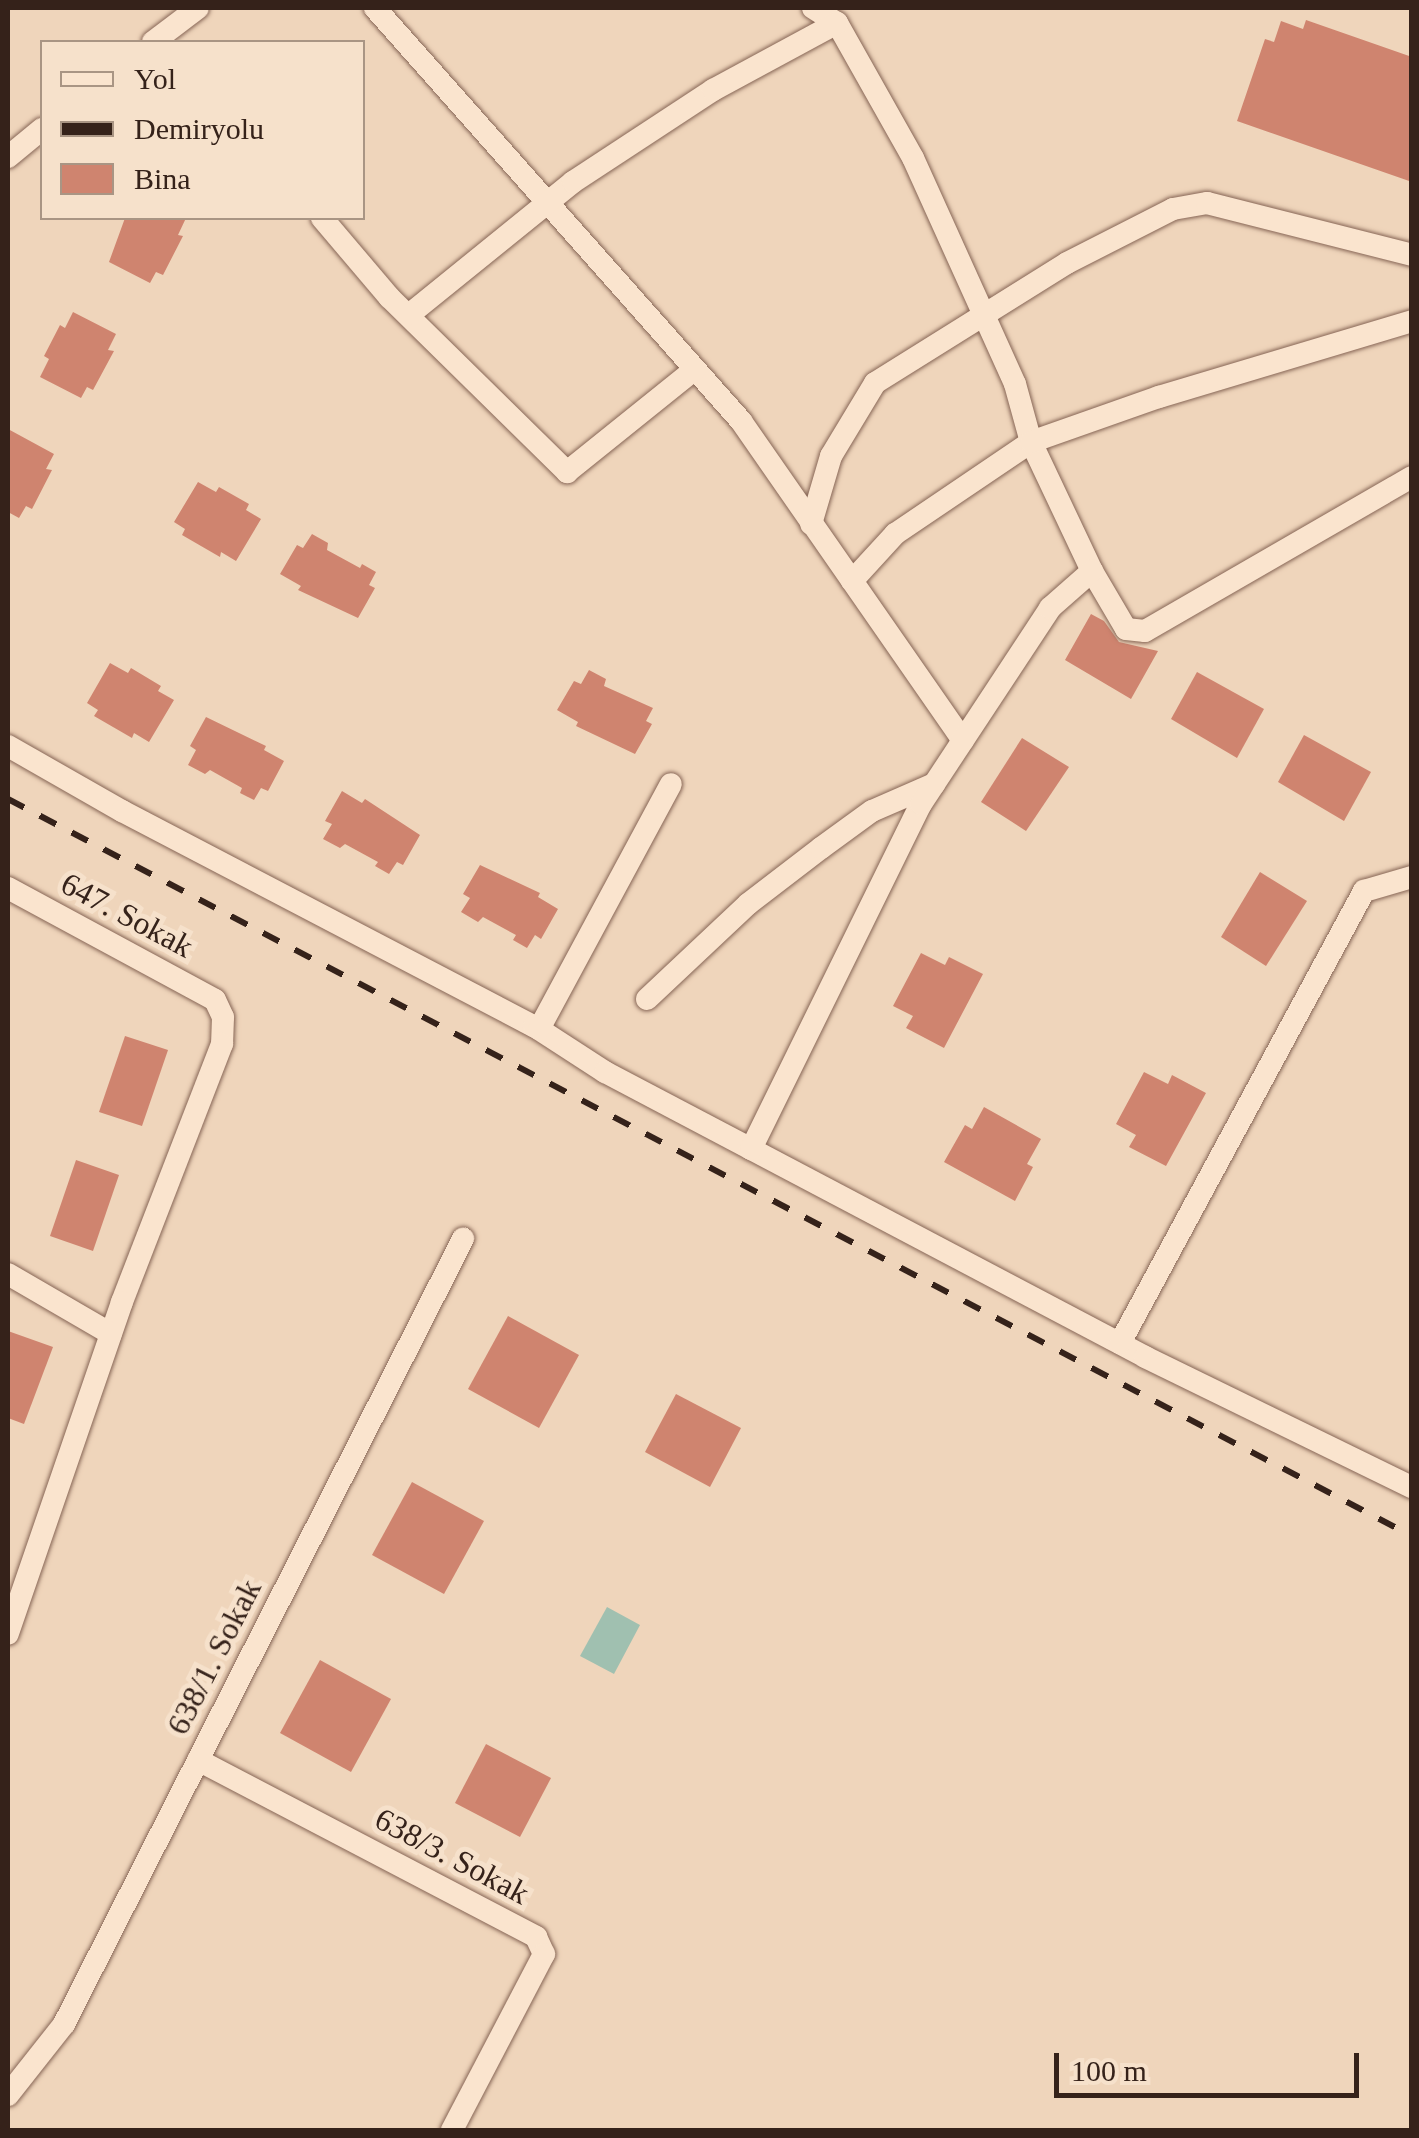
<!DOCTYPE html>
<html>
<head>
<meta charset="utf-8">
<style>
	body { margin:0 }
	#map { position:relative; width:1419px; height:2138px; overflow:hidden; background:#efd5bb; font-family:Georgia,serif }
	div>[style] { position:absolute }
	.water>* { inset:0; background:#a0c0b0 }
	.building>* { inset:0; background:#cf846f }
	.roads { filter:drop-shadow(0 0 2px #866555) drop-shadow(0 0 2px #866555) }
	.street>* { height:22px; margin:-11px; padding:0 11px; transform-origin:11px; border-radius:11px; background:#fae4ce }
	.rail>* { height:6px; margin-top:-3px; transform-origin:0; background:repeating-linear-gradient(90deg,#35221a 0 18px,transparent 0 36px) }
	span { translate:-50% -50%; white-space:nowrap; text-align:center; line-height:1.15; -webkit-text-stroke:10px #f6e1cb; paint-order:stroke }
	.street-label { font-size:32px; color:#35221a }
	.frame { position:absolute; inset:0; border:10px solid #35221a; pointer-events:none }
	.legend { position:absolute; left:40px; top:40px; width:325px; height:180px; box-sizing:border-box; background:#f6e1cb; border:2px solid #a99584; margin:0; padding:12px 18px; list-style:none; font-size:30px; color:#35221a }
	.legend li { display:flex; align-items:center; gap:20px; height:50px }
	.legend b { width:50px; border:2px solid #a99584 }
	.scale { position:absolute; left:1054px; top:2053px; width:305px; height:45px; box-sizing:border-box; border:5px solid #35221a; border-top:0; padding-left:12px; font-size:30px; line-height:35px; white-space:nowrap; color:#35221a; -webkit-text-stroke:8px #f6e1cb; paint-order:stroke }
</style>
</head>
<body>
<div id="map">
	<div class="water">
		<div style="clip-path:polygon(607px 1607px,640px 1625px,614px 1674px,580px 1656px)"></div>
	</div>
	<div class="building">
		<div style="clip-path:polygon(1306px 20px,1412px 57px,1412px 182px,1237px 121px,1265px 39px,1274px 42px,1281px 21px,1303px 29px)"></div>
		<div style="clip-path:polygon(125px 218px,186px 218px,178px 235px,183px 236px,163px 275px,156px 272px,150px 283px,109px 262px)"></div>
		<div style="clip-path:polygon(73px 312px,116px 334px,108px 350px,114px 351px,93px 390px,87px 387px,81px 398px,40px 377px,49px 359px,44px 356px,60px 325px,65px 328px)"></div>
		<div style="clip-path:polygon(8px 429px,54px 454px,46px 469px,52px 470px,32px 509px,26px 506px,19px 518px,8px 512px)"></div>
		<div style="clip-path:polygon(198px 482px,216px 492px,219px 487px,249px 504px,246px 510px,261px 519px,236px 561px,221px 552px,220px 557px,182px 535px,185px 529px,174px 522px)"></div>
		<div style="clip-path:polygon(312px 534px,328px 543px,327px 550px,360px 568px,362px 564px,376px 572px,369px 585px,375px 588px,358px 618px,298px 590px,301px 586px,280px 574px,297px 545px,303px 548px)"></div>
		<div style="clip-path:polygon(1091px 614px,1104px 621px,1119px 642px,1158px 651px,1131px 699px,1065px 660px)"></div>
		<div style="clip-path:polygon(110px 663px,128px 673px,131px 668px,161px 686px,158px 691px,174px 700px,149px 742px,134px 733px,132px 738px,94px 716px,98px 710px,87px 703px)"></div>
		<div style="clip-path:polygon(589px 670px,606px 679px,604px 686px,653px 708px,646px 721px,652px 724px,635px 754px,576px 726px,578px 722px,557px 710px,574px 681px,581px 684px)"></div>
		<div style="clip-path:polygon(1197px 672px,1264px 709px,1237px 758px,1171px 719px)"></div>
		<div style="clip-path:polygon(206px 717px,266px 746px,264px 750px,284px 761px,268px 791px,261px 788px,254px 800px,240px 793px,242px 788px,210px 770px,205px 774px,188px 765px,196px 750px,190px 746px)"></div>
		<div style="clip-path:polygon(1304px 735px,1371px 772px,1344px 821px,1278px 782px)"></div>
		<div style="clip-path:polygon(1022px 738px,1069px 767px,1026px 831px,981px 802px)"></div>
		<div style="clip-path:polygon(342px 791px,362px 803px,365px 799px,420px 835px,403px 865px,397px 862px,389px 874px,375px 866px,378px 862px,345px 844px,340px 848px,323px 839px,332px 824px,325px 821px)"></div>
		<div style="clip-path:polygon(480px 865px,540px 893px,538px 897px,558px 909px,541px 939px,535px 935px,527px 948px,513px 940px,516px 935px,483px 917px,478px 922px,461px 912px,470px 898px,463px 894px)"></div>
		<div style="clip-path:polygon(1260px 872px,1307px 901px,1266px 966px,1221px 937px)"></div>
		<div style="clip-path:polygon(921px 953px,945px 965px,949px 957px,983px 974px,944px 1048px,906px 1028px,913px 1016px,893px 1006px)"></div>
		<div style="clip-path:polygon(125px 1036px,168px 1050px,142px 1126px,99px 1112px)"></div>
		<div style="clip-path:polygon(1144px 1072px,1168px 1084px,1172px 1075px,1206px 1093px,1166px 1166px,1129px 1147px,1136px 1135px,1116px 1124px)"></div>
		<div style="clip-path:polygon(984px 1107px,1041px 1139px,1027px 1164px,1033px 1167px,1015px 1201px,944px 1162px,965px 1125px,972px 1129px)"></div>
		<div style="clip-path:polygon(76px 1160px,119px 1175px,93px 1251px,50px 1236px)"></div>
		<div style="clip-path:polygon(508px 1316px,579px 1355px,539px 1428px,468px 1389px)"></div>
		<div style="clip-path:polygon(8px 1331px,53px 1347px,24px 1424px,8px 1418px)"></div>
		<div style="clip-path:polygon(676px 1394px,741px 1428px,710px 1487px,645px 1452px)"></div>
		<div style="clip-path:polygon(412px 1482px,484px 1521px,444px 1594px,372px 1555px)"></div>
		<div style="clip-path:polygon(320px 1660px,391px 1699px,351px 1772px,280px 1733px)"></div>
		<div style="clip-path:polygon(486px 1744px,551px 1778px,520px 1837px,455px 1803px)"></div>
	</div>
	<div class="roads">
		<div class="street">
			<div style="left:375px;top:8px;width:552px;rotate:48.45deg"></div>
			<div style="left:741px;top:421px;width:389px;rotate:55.2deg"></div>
			<div style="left:813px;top:8px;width:28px;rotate:32deg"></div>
			<div style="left:837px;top:23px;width:155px;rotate:60.6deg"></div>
			<div style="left:913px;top:158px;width:248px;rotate:65.7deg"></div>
			<div style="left:1015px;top:384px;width:60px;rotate:74.6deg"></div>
			<div style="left:1031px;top:442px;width:143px;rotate:64.7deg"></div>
			<div style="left:1092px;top:571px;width:67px;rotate:59.6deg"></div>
			<div style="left:1126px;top:629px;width:19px;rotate:6deg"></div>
			<div style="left:1145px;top:631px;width:308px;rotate:-30deg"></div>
			<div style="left:153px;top:42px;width:56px;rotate:-37.1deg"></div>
			<div style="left:8px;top:157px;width:44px;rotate:-39.5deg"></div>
			<div style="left:322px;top:218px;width:104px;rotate:49.7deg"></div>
			<div style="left:389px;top:297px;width:250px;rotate:44.5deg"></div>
			<div style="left:567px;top:472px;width:164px;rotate:-38.8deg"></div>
			<div style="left:410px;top:314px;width:210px;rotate:-39deg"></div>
			<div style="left:573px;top:182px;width:168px;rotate:-33.3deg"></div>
			<div style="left:713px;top:90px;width:141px;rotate:-28.4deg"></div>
			<div style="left:811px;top:524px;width:71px;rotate:-73.6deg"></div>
			<div style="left:831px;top:456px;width:85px;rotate:-58.9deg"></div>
			<div style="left:875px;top:383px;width:226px;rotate:-32deg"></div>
			<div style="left:1067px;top:263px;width:119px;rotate:-27deg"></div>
			<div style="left:1173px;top:209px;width:35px;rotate:-10deg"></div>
			<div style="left:1207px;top:203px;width:211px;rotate:14.2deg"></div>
			<div style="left:852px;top:581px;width:64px;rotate:-47.5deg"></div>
			<div style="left:895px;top:534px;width:164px;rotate:-34.1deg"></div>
			<div style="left:1031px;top:442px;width:136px;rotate:-19.4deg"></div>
			<div style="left:1159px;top:397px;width:264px;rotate:-16.7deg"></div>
			<div style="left:8px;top:746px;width:131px;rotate:29.7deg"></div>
			<div style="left:122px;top:811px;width:465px;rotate:27.6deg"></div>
			<div style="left:534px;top:1026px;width:85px;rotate:32.9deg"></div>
			<div style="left:605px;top:1072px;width:165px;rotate:27.8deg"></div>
			<div style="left:751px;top:1149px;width:446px;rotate:27.8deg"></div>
			<div style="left:1145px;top:1357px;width:297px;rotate:26deg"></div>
			<div style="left:8px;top:888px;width:235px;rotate:28.4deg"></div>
			<div style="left:215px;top:1000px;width:19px;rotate:65deg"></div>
			<div style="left:223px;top:1017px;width:27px;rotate:92deg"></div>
			<div style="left:222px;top:1044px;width:277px;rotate:111.2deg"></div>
			<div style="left:122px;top:1302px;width:351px;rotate:109deg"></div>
			<div style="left:647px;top:999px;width:139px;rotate:-43.2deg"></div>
			<div style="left:748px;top:904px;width:92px;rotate:-37.5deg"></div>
			<div style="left:821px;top:848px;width:63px;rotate:-36deg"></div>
			<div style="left:872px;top:811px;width:68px;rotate:-23.5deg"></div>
			<div style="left:539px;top:1029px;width:278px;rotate:-61.7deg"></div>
			<div style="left:751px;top:1149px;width:385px;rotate:-63.8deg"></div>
			<div style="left:921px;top:804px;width:235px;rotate:-56.6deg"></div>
			<div style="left:1050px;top:608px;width:56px;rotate:-41.4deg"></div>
			<div style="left:8px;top:1274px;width:119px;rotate:30.2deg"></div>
			<div style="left:1120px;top:1343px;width:514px;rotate:-61.64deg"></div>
			<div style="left:1364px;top:891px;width:50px;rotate:-16.3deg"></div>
			<div style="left:198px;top:1760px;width:382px;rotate:27.6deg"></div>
			<div style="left:536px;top:1937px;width:19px;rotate:65deg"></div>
			<div style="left:544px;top:1954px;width:199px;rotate:117.6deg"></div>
			<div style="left:8px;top:2095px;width:90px;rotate:-51.7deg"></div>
			<div style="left:64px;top:2024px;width:881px;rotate:-63.06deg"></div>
		</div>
	</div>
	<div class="rail">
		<div style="left:8px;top:799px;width:1586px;rotate:27.7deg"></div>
	</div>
	<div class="street-label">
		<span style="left:127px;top:915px;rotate:28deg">647. Sokak</span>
		<span style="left:214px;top:1657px;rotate:-63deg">638/1. Sokak</span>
		<span style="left:452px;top:1856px;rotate:28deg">638/3. Sokak</span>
	</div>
	<div class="frame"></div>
	<ul class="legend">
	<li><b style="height:12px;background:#fae4ce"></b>Yol</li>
	<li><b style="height:12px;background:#35221a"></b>Demiryolu</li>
	<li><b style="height:28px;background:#cf846f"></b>Bina</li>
	</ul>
	<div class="scale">100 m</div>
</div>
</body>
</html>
